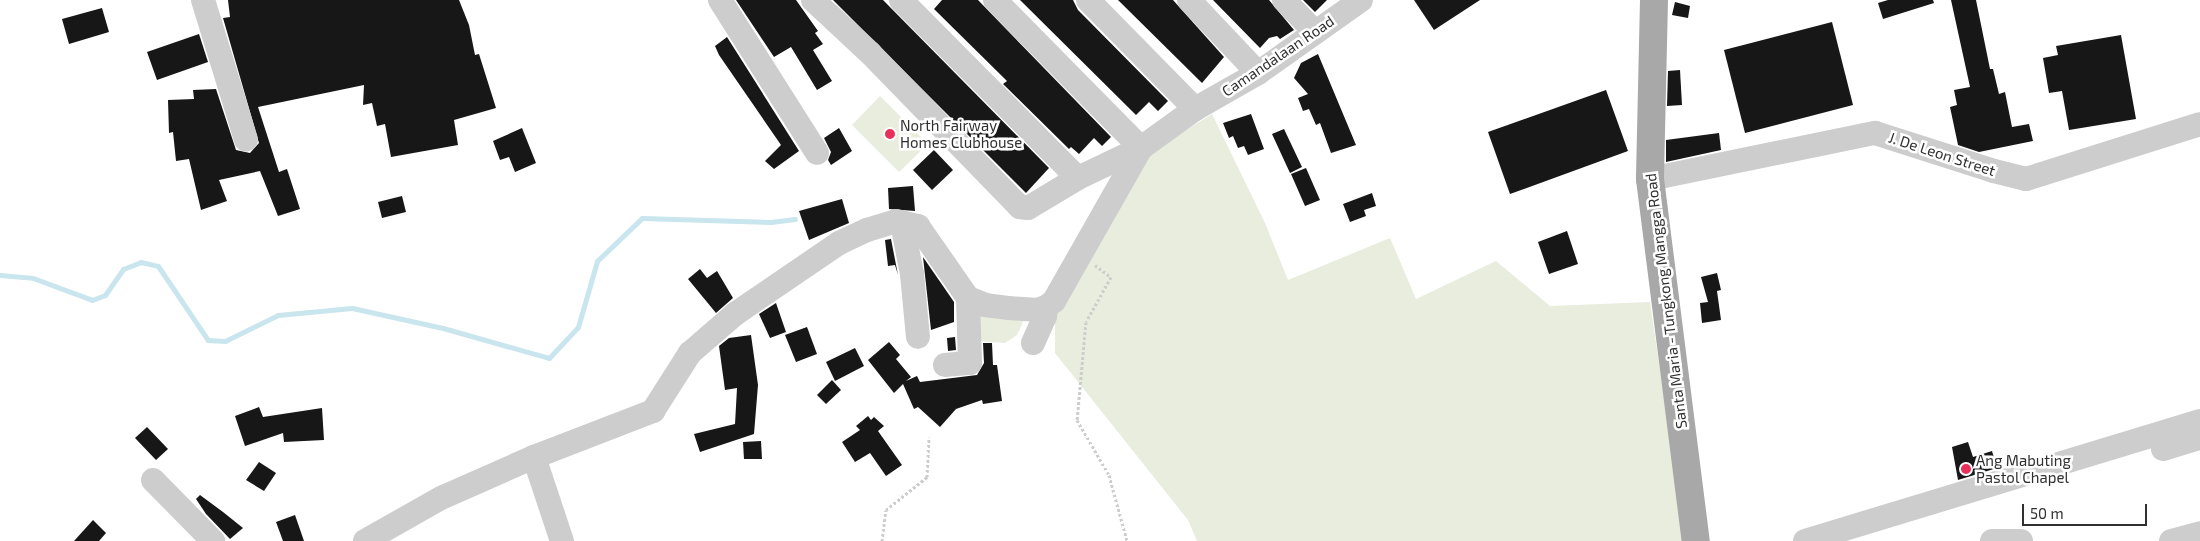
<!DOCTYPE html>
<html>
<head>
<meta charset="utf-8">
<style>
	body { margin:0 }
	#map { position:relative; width:2200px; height:541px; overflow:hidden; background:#fff; font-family:"Exo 2",sans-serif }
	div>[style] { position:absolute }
	.green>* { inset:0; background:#e8eddd }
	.stream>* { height:5px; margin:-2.5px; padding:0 2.5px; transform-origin:2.5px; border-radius:2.5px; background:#c9e5ed }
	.building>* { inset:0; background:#171717 }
	.path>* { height:3px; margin-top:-1.5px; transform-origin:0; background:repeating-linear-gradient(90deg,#cdcdcd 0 2.5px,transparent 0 5px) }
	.minor>* { height:24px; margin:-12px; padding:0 12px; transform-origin:12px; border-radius:12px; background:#cdcdcd }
	.major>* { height:28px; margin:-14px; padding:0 14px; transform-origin:14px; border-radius:14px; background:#a8a8a8 }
	.dots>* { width:14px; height:14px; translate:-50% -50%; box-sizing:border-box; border:2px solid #fff; border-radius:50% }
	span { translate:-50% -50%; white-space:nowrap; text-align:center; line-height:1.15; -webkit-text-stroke:5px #fff; paint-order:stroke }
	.street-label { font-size:15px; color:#303030 }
	.poi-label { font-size:15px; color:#303030 }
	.left { translate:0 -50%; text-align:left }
	.scale { position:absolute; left:2022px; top:504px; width:125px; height:22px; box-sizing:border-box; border:2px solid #303030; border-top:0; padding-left:6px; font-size:15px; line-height:18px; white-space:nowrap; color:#303030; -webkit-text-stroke:4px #fff; paint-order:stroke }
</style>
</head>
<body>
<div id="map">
	<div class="green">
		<div style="clip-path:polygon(880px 96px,928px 144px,899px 172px,852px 125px)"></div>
		<div style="clip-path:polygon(1212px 114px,1265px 223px,1288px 280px,1390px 238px,1416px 299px,1496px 261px,1550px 306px,1650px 302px,1685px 541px,1197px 541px,1188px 520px,1055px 353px,1055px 314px,1147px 154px)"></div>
		<div style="clip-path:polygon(974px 314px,1026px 315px,1017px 335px,1005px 343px,976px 341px)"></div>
	</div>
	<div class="stream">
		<div style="left:0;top:275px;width:33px;rotate:5deg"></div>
		<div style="left:33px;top:278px;width:63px;rotate:20.4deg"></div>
		<div style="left:92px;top:300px;width:14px;rotate:-21deg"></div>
		<div style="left:105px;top:295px;width:32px;rotate:-55deg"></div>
		<div style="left:123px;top:269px;width:19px;rotate:-21deg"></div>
		<div style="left:141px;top:262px;width:17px;rotate:13deg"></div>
		<div style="left:158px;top:266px;width:89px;rotate:56deg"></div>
		<div style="left:208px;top:340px;width:17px;rotate:3deg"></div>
		<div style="left:225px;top:341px;width:59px;rotate:-26.1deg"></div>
		<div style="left:278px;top:315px;width:74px;rotate:-5.4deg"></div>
		<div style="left:352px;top:308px;width:93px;rotate:12.4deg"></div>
		<div style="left:443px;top:328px;width:110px;rotate:15.8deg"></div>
		<div style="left:549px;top:358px;width:42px;rotate:-46.9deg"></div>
		<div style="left:578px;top:327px;width:69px;rotate:-73.9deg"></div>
		<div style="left:597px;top:261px;width:62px;rotate:-43.7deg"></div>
		<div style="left:642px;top:218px;width:129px;rotate:1.8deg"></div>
		<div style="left:771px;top:222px;width:24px;rotate:-7deg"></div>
	</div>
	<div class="building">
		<div style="clip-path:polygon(228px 0,459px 0,469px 25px,475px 55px,479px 54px,496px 108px,454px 120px,458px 145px,391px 157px,385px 124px,377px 126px,372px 103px,363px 105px,364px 85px,258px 107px,279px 172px,287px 169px,300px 209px,278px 216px,260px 171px,219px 180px,227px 201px,201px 210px,189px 159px,176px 161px,173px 132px,169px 133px,168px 100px,194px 99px,193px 90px,216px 89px,236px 150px,250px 153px,259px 143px,223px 18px,230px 17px)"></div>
		<div style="clip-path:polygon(736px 0,796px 0,818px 31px,815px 33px,823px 44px,813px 50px,832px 81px,817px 90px,791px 47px,774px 57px)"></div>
		<div style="clip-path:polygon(833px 0,883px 0,1049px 168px,1026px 193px)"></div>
		<div style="clip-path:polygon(942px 0,978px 0,1111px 137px,1102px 146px,1094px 138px,1079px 154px,1071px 147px,1069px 149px,1003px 84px,1007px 81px,934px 9px)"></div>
		<div style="clip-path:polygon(1020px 0,1073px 0,1078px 10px,1168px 101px,1158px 111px,1149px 102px,1136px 115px)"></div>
		<div style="clip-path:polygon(1118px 0,1173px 0,1224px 57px,1202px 83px)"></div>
		<div style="clip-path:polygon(1213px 0,1269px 0,1294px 30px,1280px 39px,1277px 36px,1269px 38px,1260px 48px)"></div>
		<div style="clip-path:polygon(1303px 0,1327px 0,1315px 12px)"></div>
		<div style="clip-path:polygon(1414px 0,1480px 0,1434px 30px)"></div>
		<div style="clip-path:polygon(1888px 0,1933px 0,1934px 3px,1883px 19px,1878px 3px)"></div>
		<div style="clip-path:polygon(1951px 0,1976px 0,1990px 69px,1993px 69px,1999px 94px,2005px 92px,2012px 127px,2029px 124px,2033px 141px,1979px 152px,1958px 145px,1950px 107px,1957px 105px,1954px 90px,1970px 87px)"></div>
		<div style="clip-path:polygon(1675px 2px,1690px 6px,1688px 18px,1672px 15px)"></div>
		<div style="clip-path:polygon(102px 8px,109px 32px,69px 44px,62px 19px)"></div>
		<div style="clip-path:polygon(1832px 22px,1853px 105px,1745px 133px,1724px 50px)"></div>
		<div style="clip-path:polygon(199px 34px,208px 62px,157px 80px,147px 52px)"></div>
		<div style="clip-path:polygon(2121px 35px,2136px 119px,2069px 130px,2062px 91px,2049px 93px,2043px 58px,2058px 55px,2056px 46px)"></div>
		<div style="clip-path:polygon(727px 37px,799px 151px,774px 169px,765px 161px,781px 145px,719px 55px,715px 46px)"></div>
		<div style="clip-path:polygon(1318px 54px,1356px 145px,1331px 153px,1320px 123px,1316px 125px,1309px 109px,1303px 111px,1298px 98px,1308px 94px,1294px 78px,1301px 63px)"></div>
		<div style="clip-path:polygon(1680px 70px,1682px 105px,1667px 106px,1668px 71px)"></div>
		<div style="clip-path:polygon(1606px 90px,1628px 151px,1510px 194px,1488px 132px)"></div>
		<div style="clip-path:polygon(1251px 114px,1264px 149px,1248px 155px,1244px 146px,1238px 148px,1233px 136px,1229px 138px,1223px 123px)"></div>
		<div style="clip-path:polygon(522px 128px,536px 163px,515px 172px,509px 157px,500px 160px,493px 141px)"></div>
		<div style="clip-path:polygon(839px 128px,852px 151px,831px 165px,828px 160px,831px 152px,824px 138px)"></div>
		<div style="clip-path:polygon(1284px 129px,1302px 167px,1290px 173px,1272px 134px)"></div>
		<div style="clip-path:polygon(1719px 133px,1721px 150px,1666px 162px,1666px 140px)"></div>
		<div style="clip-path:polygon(934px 150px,953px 170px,932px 190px,913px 170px)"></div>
		<div style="clip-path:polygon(1306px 168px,1320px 200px,1305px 206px,1291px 174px)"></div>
		<div style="clip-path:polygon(913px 186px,915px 211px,889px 209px,888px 188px)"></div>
		<div style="clip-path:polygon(1372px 193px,1376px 206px,1364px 210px,1366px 216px,1350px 222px,1343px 204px)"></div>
		<div style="clip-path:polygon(402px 196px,406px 212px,382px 218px,378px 202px)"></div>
		<div style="clip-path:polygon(842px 199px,849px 223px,809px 240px,799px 211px)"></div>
		<div style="clip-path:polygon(1567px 231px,1578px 264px,1549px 274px,1538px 242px)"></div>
		<div style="clip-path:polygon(891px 239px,898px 275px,895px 265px,888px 266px,885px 240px)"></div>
		<div style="clip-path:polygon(923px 257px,954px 302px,954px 322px,931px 330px)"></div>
		<div style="clip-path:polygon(700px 269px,707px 278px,717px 271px,733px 298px,716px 313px,688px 279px)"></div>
		<div style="clip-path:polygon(1717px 273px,1721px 290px,1717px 291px,1721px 320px,1702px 323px,1700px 303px,1708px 302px,1701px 277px)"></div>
		<div style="clip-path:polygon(776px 303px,786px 332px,770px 338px,759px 314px)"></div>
		<div style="clip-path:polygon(807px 327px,817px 354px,796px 362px,785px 335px)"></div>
		<div style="clip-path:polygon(751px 335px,758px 385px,754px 434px,700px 452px,694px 434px,735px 424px,737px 388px,725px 390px,719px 346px,729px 338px)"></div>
		<div style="clip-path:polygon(955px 337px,956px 350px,948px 351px,947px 338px)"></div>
		<div style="clip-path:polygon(889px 342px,900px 355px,896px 359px,911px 377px,906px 381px,917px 376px,920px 382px,977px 375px,984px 363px,983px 343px,992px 343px,993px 365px,997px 365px,1002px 401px,983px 404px,982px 400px,956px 409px,940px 427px,918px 407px,914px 409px,903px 384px,894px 393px,868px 360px)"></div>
		<div style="clip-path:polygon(855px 348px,864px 366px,835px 381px,826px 362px)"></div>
		<div style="clip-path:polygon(832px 380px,841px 390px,826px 404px,817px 395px)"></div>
		<div style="clip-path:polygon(259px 407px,263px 417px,322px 408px,324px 440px,284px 442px,283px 433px,245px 446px,235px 416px)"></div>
		<div style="clip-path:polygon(868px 416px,871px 420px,874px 417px,884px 426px,878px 431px,902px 465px,886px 476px,870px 453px,855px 462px,842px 442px,860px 430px,856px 426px)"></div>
		<div style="clip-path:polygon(147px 427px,168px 449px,156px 460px,135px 438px)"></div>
		<div style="clip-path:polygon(761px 441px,762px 459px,744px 459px,743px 442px)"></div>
		<div style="clip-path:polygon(1968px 442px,1973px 457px,1992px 451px,1997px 468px,1958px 480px,1952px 447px)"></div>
		<div style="clip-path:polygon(259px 462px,276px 473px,264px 491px,246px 480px)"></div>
		<div style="clip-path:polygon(200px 495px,223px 512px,243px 528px,230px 539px,206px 514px,196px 499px)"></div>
		<div style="clip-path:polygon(295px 515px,304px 541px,283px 541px,276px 522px)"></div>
		<div style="clip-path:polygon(93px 520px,106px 533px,99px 541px,74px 541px)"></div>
	</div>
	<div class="path">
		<div style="left:1095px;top:265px;width:20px;rotate:37deg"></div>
		<div style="left:1111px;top:277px;width:51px;rotate:119.1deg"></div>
		<div style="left:1086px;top:322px;width:98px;rotate:95.2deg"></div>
		<div style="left:1077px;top:420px;width:64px;rotate:59.8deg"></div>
		<div style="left:1109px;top:475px;width:68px;rotate:74.7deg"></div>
		<div style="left:882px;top:541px;width:31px;rotate:-83deg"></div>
		<div style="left:886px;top:510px;width:53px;rotate:-38.8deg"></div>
		<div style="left:927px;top:477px;width:40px;rotate:-87.1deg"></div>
	</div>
	<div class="minor">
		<div style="left:203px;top:0;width:146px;rotate:72.9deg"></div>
		<div style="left:720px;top:0;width:181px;rotate:57.6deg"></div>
		<div style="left:813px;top:0;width:78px;rotate:42.9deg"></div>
		<div style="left:870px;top:53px;width:215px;rotate:45.8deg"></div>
		<div style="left:1020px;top:207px;width:8px;rotate:7deg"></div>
		<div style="left:1028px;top:208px;width:58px;rotate:-31deg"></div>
		<div style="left:1078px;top:178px;width:70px;rotate:-25.5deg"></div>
		<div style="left:1141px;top:148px;width:67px;rotate:-35.8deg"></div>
		<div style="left:1195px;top:109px;width:73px;rotate:-29.7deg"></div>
		<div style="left:1258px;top:73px;width:126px;rotate:-35.3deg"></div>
		<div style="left:901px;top:0;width:251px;rotate:45.2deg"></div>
		<div style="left:995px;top:0;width:208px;rotate:45.4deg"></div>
		<div style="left:1088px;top:0;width:153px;rotate:45.5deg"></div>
		<div style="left:1189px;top:0;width:100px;rotate:46.6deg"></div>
		<div style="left:1284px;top:0;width:45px;rotate:45.9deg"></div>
		<div style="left:1650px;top:179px;width:230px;rotate:-11.6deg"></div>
		<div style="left:1875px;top:133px;width:125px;rotate:17.7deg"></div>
		<div style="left:1994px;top:171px;width:33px;rotate:14deg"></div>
		<div style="left:2026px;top:179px;width:182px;rotate:-17.5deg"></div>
		<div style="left:902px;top:223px;width:52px;rotate:78.9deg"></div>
		<div style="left:912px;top:274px;width:63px;rotate:84.6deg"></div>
		<div style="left:1033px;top:343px;width:30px;rotate:-66deg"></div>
		<div style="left:1045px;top:316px;width:9px;rotate:-84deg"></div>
		<div style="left:945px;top:365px;width:25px;rotate:-5deg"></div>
		<div style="left:970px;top:363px;width:65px;rotate:-91.8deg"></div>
		<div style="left:2163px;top:449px;width:39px;rotate:-17deg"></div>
		<div style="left:534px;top:457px;width:89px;rotate:71.6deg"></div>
		<div style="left:153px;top:480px;width:86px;rotate:45.5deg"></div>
		<div style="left:365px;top:541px;width:87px;rotate:-29.5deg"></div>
		<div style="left:441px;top:498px;width:102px;rotate:-23.8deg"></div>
		<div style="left:534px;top:457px;width:128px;rotate:-21.1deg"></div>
		<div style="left:653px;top:411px;width:69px;rotate:-57.5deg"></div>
		<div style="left:690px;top:353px;width:60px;rotate:-40.9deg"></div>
		<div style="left:735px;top:314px;width:126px;rotate:-34.3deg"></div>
		<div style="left:839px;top:243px;width:31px;rotate:-25deg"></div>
		<div style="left:867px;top:230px;width:30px;rotate:-17deg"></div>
		<div style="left:896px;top:221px;width:23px;rotate:13deg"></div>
		<div style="left:918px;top:226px;width:88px;rotate:55.2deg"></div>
		<div style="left:968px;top:298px;width:18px;rotate:22deg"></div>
		<div style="left:985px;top:305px;width:23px;rotate:7deg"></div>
		<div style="left:1008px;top:308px;width:30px;rotate:4deg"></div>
		<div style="left:1038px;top:310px;width:9px;rotate:-21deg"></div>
		<div style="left:1046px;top:307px;width:10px;rotate:-37deg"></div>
		<div style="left:1054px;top:301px;width:176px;rotate:-60.4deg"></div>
		<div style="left:1805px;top:541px;width:413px;rotate:-16.9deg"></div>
		<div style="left:1992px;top:541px;width:29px"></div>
		<div style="left:2171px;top:541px;width:30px;rotate:-15deg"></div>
	</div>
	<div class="major">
		<div style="left:1654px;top:0;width:179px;rotate:91.3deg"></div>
		<div style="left:1650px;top:179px;width:365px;rotate:82.8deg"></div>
	</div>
	<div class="dots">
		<div style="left:890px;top:134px;background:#e9305b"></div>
		<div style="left:1966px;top:469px;background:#e9305b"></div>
	</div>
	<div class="street-label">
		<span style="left:1278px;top:56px;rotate:-34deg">Camandalaan Road</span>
		<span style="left:1942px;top:154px;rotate:18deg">J. De Leon Street</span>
		<span style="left:1666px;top:301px;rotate:-97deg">Santa Maria - Tungkong Mangga Road</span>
	</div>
	<div class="poi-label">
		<span class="left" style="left:900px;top:134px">North Fairway<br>Homes Clubhouse</span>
		<span class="left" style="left:1976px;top:469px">Ang Mabuting<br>Pastol Chapel</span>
	</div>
	<div class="scale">50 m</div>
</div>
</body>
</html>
